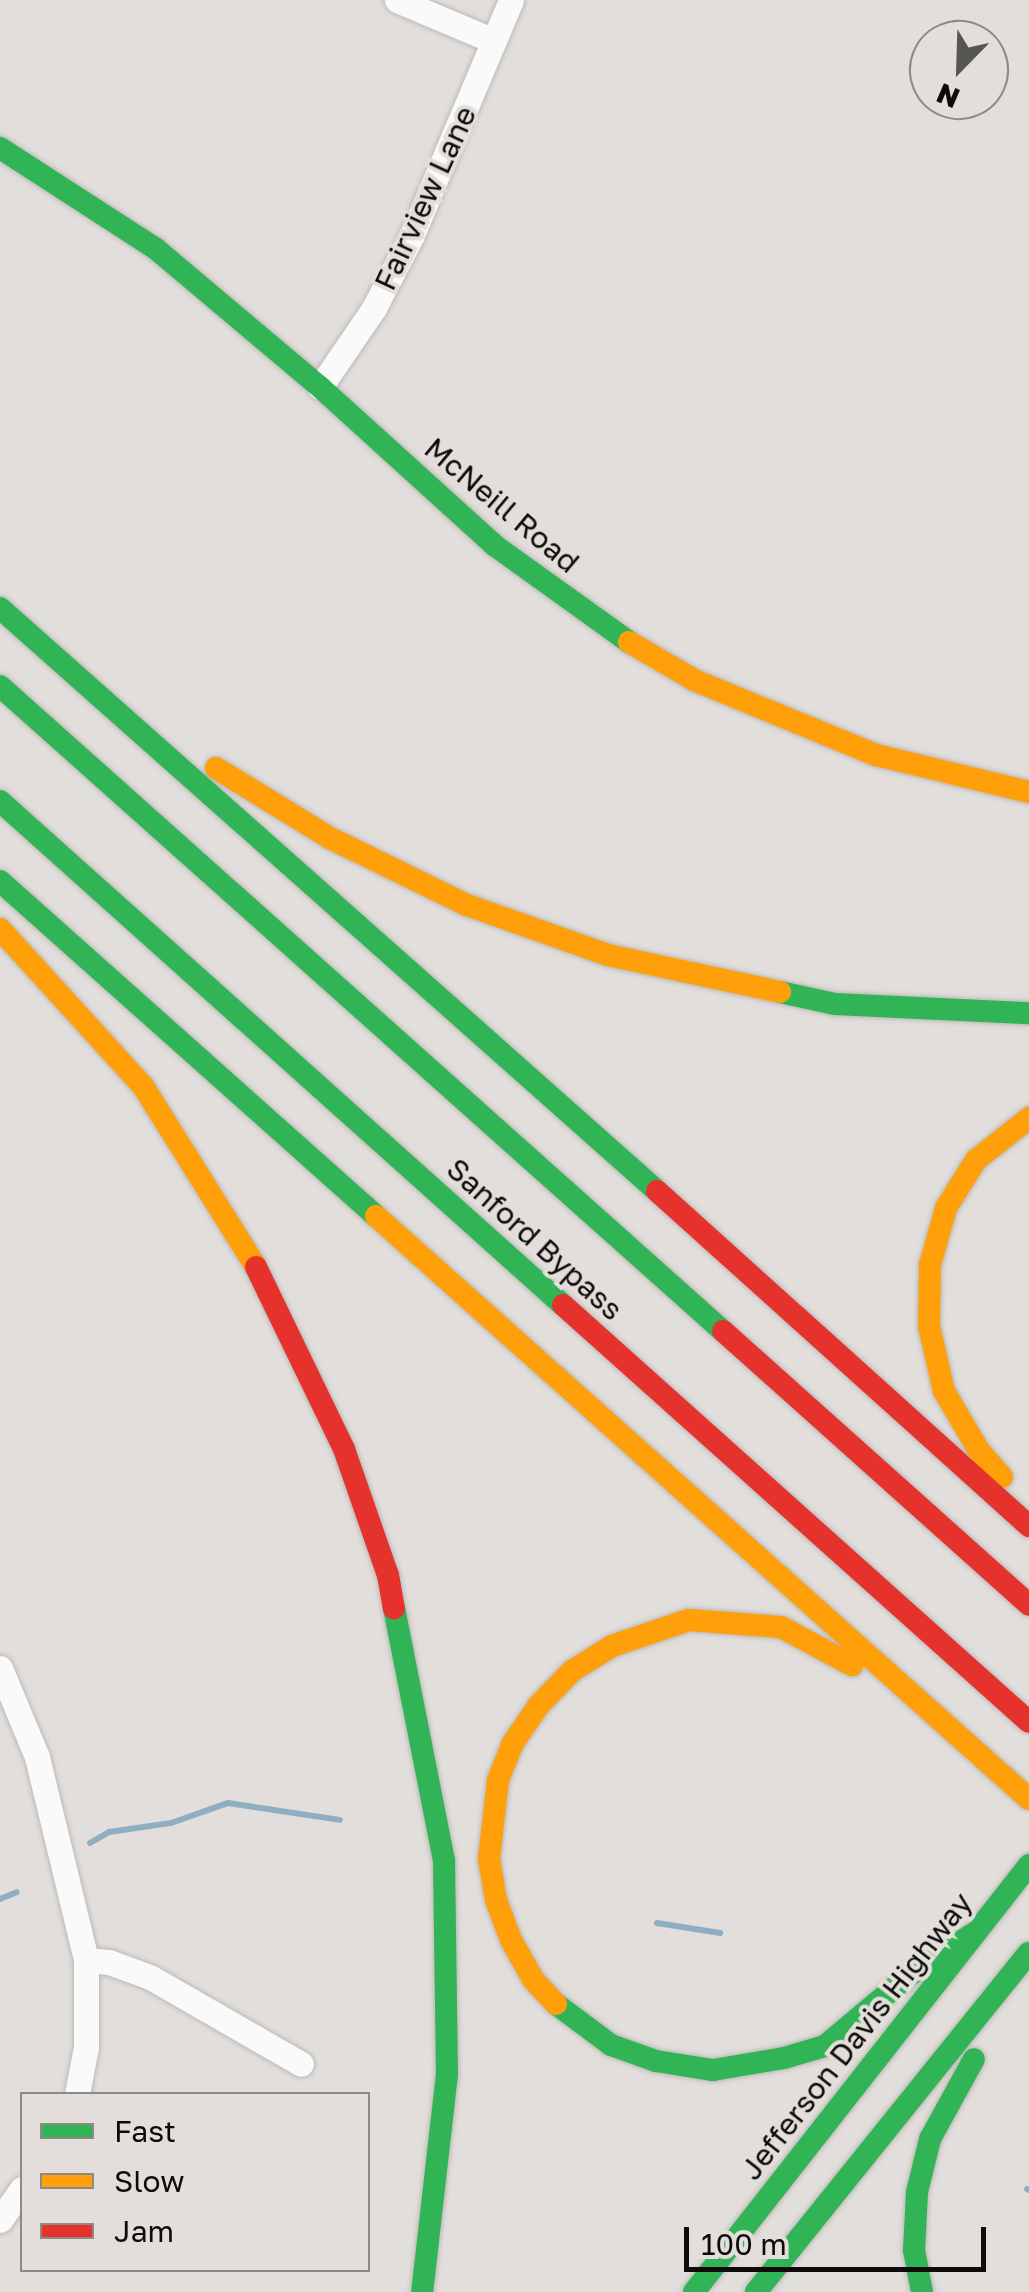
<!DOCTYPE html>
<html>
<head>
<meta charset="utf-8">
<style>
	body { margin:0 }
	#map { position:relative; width:1029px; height:2292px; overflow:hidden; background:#e1dedb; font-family:"Golos Text",sans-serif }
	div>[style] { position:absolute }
	.stream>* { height:6px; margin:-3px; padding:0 3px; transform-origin:3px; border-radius:3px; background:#8faec2 }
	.roads { filter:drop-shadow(0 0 2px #bcb9b7) drop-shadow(0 0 2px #bcb9b7) }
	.street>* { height:25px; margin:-12.5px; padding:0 12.5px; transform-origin:12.5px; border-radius:12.5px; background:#fafafa }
	.fast>* { height:22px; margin:-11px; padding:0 11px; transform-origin:11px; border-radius:11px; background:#30b455 }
	.slow>* { height:22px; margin:-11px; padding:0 11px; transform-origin:11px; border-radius:11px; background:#ff9f0a }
	.jam>* { height:22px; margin:-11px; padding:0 11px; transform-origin:11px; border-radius:11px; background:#e5322d }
	span { translate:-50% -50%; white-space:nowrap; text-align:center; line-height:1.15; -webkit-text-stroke:8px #e3ded9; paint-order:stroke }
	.street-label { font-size:30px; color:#0d0c0a }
	.legend { position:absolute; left:20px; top:2092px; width:350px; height:180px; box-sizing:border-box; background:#e3ded9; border:2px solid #8d8a86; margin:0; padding:12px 18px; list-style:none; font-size:30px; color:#0d0c0a }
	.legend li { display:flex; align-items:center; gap:20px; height:50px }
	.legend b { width:50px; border:2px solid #8d8a86 }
	.north { position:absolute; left:909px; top:20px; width:100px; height:100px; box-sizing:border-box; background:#e3ded9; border:2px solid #8d8a86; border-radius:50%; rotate:203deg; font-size:28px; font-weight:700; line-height:40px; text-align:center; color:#0d0c0a }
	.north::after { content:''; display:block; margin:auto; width:35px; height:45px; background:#575653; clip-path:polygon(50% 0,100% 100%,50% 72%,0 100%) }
	.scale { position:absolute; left:684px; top:2227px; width:302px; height:45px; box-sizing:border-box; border:5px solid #0d0c0a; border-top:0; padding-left:12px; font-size:30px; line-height:35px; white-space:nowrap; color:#0d0c0a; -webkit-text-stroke:8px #e3ded9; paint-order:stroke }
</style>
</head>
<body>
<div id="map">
	<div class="stream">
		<div style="left:90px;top:1843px;width:22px;rotate:-30deg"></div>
		<div style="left:109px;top:1832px;width:63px;rotate:-8.3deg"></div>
		<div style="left:171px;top:1823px;width:60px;rotate:-19.3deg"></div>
		<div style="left:228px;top:1803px;width:113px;rotate:8.6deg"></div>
		<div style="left:0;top:1899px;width:18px;rotate:-22deg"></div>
		<div style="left:657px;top:1923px;width:64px;rotate:9deg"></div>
		<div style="left:1027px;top:2189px;width:2px;rotate:27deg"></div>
	</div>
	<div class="roads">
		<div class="street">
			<div style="left:397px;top:0;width:105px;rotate:22.9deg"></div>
			<div style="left:320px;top:387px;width:96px;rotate:-55.6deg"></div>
			<div style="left:374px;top:308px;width:80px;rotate:-62.5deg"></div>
			<div style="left:411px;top:237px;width:257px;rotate:-67.1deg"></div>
			<div style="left:0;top:1668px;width:96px;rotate:67.4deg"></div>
			<div style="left:37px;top:1757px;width:209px;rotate:76.4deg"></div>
			<div style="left:86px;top:1960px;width:87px;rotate:90deg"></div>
			<div style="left:86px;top:2047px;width:48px;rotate:100.8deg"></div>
			<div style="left:86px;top:1960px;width:23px;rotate:5deg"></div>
			<div style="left:109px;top:1962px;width:44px;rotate:20.1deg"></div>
			<div style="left:150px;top:1977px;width:174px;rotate:29.9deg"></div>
			<div style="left:0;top:2220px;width:38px;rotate:-55deg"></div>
		</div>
		<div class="fast">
			<div style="left:0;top:148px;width:186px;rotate:32.9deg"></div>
			<div style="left:156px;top:249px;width:214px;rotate:40.1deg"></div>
			<div style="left:320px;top:387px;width:235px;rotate:42.2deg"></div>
			<div style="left:494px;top:545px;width:166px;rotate:35.7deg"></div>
			<div style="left:0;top:608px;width:878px;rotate:41.58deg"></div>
			<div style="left:0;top:686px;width:969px;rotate:41.74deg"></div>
			<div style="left:0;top:801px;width:756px;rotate:41.84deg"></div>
			<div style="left:0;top:881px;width:504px;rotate:41.7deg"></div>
			<div style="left:780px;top:992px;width:56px;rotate:12.3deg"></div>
			<div style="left:835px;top:1004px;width:194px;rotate:2.7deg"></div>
			<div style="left:394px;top:1608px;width:257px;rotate:78.8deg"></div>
			<div style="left:444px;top:1860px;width:214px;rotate:89.2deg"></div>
			<div style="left:447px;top:2074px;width:219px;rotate:96.5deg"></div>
			<div style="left:556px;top:2004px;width:69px;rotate:36.7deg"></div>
			<div style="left:611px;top:2045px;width:48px;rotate:19.6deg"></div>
			<div style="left:656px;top:2061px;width:58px;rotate:9deg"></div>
			<div style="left:713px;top:2070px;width:72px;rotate:-9.6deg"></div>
			<div style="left:784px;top:2058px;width:43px;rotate:-16.3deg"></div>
			<div style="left:825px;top:2046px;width:109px;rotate:-40.1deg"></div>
			<div style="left:908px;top:1976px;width:79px;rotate:-33.1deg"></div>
			<div style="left:694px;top:2292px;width:543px;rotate:-51.88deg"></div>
			<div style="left:756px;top:2292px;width:435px;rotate:-51.2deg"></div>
			<div style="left:922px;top:2292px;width:43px;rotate:-100.8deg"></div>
			<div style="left:914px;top:2250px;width:58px;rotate:-87deg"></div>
			<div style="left:917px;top:2192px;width:55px;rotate:-76.2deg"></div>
			<div style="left:930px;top:2139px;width:91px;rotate:-61.2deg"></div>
		</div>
		<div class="slow">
			<div style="left:629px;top:642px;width:75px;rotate:30.3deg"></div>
			<div style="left:694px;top:680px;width:197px;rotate:22.4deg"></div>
			<div style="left:876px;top:755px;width:157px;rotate:13.6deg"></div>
			<div style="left:216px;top:768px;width:134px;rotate:31.6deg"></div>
			<div style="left:330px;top:838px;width:153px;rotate:26.1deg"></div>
			<div style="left:467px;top:905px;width:150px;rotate:19.5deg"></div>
			<div style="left:608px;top:955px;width:176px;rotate:12.1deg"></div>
			<div style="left:0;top:929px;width:212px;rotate:47.7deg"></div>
			<div style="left:143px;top:1086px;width:213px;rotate:58deg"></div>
			<div style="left:376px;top:1216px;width:875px;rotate:41.76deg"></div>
			<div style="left:1002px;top:1477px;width:37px;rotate:-131deg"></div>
			<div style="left:978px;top:1449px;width:67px;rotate:-120.4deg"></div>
			<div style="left:944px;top:1391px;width:67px;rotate:-103deg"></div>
			<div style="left:929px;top:1326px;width:61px;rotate:-89.1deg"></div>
			<div style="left:930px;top:1265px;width:59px;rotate:-74.3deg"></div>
			<div style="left:946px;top:1208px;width:57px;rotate:-58deg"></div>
			<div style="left:976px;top:1160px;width:68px;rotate:-38.4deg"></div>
			<div style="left:556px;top:2004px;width:34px;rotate:-133deg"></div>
			<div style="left:533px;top:1979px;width:45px;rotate:-119.4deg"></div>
			<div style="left:511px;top:1940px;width:43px;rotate:-110.6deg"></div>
			<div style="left:496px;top:1900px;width:42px;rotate:-99.7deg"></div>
			<div style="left:489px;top:1859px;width:80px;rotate:-83.5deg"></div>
			<div style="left:498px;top:1780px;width:40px;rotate:-68deg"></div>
			<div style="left:513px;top:1743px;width:46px;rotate:-55.6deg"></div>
			<div style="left:539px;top:1705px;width:47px;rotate:-45.9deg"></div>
			<div style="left:572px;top:1671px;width:47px;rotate:-32deg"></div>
			<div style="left:612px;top:1646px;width:81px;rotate:-18.7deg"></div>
			<div style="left:689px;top:1620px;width:92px;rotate:4.4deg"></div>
			<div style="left:781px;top:1627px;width:81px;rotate:28.2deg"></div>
		</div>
		<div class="jam">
			<div style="left:657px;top:1191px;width:501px;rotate:42deg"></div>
			<div style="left:256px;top:1267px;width:202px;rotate:64.2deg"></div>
			<div style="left:344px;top:1449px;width:133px;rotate:70.8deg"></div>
			<div style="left:388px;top:1575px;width:34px;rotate:80deg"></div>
			<div style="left:563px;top:1305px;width:625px;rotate:41.82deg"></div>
			<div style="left:723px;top:1331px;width:411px;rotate:41.8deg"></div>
		</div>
	</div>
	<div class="street-label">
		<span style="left:425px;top:198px;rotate:-65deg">Fairview Lane</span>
		<span style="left:502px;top:505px;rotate:40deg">McNeill Road</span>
		<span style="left:535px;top:1239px;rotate:42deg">Sanford Bypass</span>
		<span style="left:856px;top:2036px;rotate:-52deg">Jefferson Davis Highway</span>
	</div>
	<ul class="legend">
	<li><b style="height:12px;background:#30b455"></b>Fast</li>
	<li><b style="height:12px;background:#ff9f0a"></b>Slow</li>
	<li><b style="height:12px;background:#e5322d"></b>Jam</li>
	</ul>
	<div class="north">N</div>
	<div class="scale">100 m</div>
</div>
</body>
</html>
